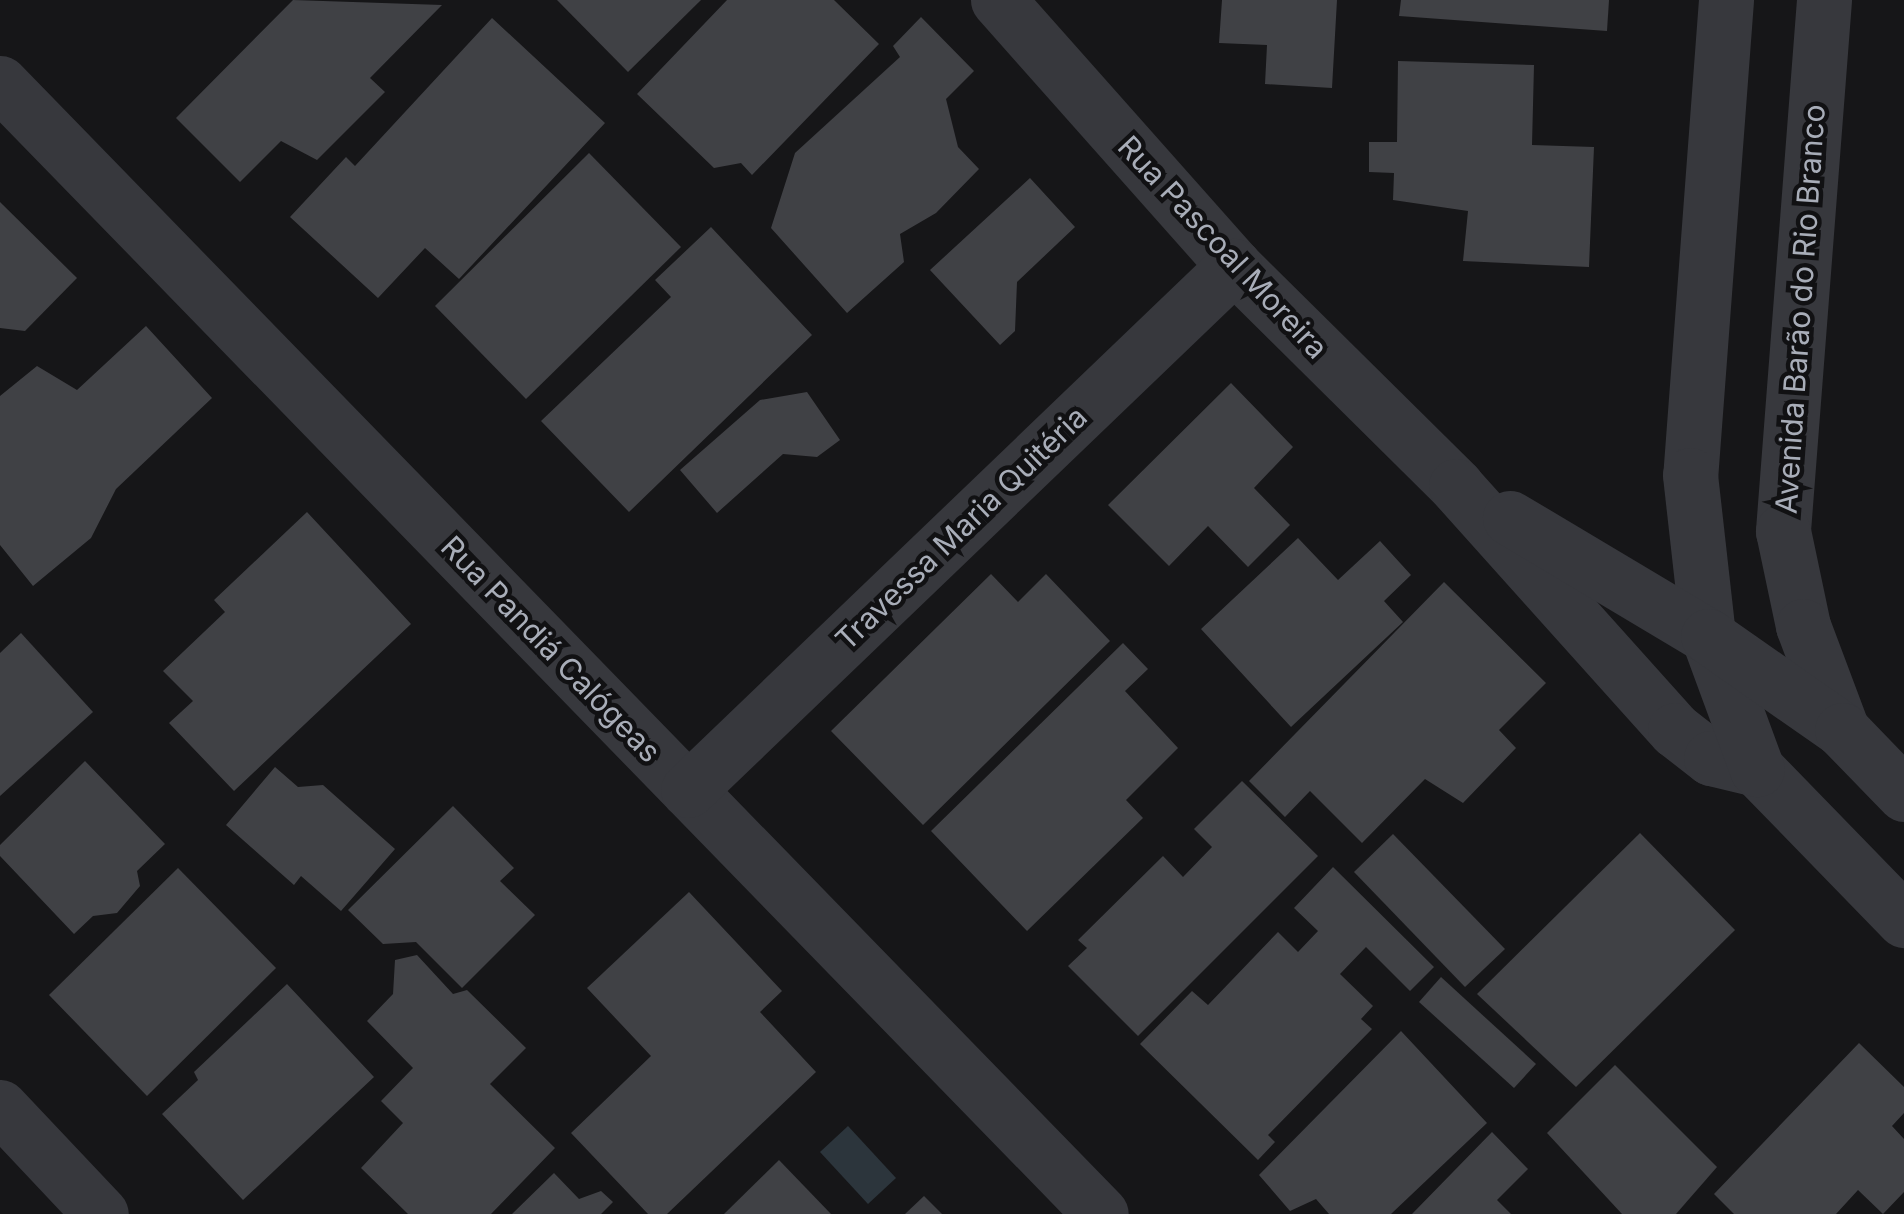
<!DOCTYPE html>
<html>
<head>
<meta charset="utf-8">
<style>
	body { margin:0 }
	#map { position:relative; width:1904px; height:1214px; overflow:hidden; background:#161618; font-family:Inter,sans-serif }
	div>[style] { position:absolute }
	.water>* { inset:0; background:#2c353c }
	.building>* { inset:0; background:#404145 }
	.minor>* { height:55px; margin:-27.5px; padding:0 27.5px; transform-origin:27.5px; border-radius:27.5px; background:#37383d }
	span { translate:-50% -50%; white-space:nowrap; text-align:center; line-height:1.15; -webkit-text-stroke:9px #111113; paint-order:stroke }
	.street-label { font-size:30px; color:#a8adb8 }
</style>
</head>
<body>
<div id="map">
	<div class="water">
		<div style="clip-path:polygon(848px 1126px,896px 1178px,868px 1204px,820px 1152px)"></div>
	</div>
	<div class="building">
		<div style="clip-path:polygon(293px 0,442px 5px,370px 78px,385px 92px,317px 160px,281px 141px,240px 182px,176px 118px)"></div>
		<div style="clip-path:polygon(557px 0,701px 0,628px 72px)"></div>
		<div style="clip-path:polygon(727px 0,834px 0,879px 44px,752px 175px,741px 163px,714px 168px,637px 94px)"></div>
		<div style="clip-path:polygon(1222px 0,1337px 0,1332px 88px,1265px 84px,1267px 45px,1219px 43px)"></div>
		<div style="clip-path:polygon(1401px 0,1609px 0,1607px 31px,1399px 16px)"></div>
		<div style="clip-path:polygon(921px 17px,974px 71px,946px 99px,958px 147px,979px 169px,936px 213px,900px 234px,904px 262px,847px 313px,771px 228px,795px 153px,900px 57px,893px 46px)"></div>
		<div style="clip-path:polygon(492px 18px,605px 123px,459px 279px,425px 248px,378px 298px,290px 217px,346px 157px,355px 166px)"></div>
		<div style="clip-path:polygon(1398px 61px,1534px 65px,1532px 145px,1594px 147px,1589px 267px,1463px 261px,1468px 211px,1393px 200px,1394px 173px,1369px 172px,1369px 142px,1397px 142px)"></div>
		<div style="clip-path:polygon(589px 153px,681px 247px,526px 399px,435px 306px)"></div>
		<div style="clip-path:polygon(1030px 178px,1075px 227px,1017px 282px,1015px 331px,1000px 345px,930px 270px)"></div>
		<div style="clip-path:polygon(0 202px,77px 278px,25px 331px,0 328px)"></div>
		<div style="clip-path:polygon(711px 227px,812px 335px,629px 512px,541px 421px,671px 297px,655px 280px)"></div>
		<div style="clip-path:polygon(146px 326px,212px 398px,116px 489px,91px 538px,33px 586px,0 545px,0 396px,37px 366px,77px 390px)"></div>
		<div style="clip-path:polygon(1231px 383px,1293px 447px,1254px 488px,1290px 525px,1248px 567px,1208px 526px,1169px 566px,1108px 505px)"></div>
		<div style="clip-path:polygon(807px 392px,840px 440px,817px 457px,783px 454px,717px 513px,680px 470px,760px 400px)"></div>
		<div style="clip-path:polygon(307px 512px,411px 624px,234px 791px,169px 723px,193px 701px,163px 671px,225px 612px,214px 600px)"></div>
		<div style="clip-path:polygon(1298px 538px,1338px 580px,1380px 541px,1411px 575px,1384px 601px,1403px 622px,1291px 727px,1201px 629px)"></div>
		<div style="clip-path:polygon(991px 574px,1018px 602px,1046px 574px,1110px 641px,923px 825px,831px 731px)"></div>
		<div style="clip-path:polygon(1444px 582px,1546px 683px,1499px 730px,1516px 748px,1463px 803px,1425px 779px,1362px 843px,1310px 791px,1285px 817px,1249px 781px)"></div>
		<div style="clip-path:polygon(21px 633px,93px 712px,0 796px,0 653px)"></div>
		<div style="clip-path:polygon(1123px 643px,1148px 669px,1125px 691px,1178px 748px,1126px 800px,1143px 818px,1027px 931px,931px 831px)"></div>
		<div style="clip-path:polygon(85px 761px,165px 844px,137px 871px,140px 886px,117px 913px,93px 916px,74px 934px,0 856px,0 845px)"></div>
		<div style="clip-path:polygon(275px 767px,298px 787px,323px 785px,395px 849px,341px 911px,301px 876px,294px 885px,226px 825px)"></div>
		<div style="clip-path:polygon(1242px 781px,1318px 856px,1138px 1036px,1068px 966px,1087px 948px,1078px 940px,1163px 856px,1183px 877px,1212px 847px,1194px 829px)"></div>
		<div style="clip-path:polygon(453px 806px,514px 868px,500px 881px,535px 915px,462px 988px,416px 942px,383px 944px,348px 910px)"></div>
		<div style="clip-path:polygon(1640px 833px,1735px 930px,1576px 1087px,1477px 994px)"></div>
		<div style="clip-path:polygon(1393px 834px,1505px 949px,1465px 987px,1354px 872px)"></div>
		<div style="clip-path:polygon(1333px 867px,1434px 967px,1410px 991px,1366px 947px,1340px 974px,1373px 1006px,1361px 1019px,1372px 1029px,1268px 1135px,1275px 1142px,1258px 1160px,1140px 1044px,1192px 991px,1208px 1005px,1278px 932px,1298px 952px,1318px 931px,1294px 908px)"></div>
		<div style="clip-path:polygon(178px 868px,276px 968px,147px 1096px,49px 995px)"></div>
		<div style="clip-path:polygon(689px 892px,782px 991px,760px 1012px,816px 1072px,667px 1214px,648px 1214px,571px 1133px,651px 1056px,587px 988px)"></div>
		<div style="clip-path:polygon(417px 955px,453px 994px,467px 990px,526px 1048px,490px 1084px,555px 1148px,491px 1214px,408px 1214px,361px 1168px,403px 1123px,381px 1101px,413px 1068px,367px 1021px,393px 994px,395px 960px)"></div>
		<div style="clip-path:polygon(1441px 977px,1536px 1064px,1514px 1088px,1419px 1002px)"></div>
		<div style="clip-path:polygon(287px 984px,374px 1077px,243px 1200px,162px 1114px,198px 1080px,194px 1072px)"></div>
		<div style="clip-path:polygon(1401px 1031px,1487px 1123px,1391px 1214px,1329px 1214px,1316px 1199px,1290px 1211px,1259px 1175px)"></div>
		<div style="clip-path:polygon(1859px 1043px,1904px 1087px,1904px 1113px,1892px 1126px,1904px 1139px,1904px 1192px,1883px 1214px,1858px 1190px,1836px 1214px,1734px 1214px,1714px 1194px)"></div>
		<div style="clip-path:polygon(1615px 1065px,1717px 1167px,1676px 1214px,1622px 1214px,1547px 1133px)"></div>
		<div style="clip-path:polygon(1492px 1132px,1528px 1169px,1497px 1200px,1511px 1214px,1412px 1214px)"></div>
		<div style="clip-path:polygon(779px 1160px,831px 1214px,724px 1214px)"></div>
		<div style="clip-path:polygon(554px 1173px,579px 1199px,601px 1191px,613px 1202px,601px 1214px,512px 1214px)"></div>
		<div style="clip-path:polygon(924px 1196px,942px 1214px,905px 1214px)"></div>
	</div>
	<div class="minor">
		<div style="left:998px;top:0;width:356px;rotate:48.4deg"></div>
		<div style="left:1234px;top:266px;width:313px;rotate:44.7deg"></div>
		<div style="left:1456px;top:486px;width:328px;rotate:48.1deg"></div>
		<div style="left:1675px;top:730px;width:46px;rotate:37.9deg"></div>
		<div style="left:1711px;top:758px;width:47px;rotate:13.4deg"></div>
		<div style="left:1757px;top:769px;width:211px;rotate:45.8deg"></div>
		<div style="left:1726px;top:0;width:476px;rotate:94.3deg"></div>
		<div style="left:1690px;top:475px;width:162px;rotate:83.6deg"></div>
		<div style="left:1708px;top:636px;width:142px;rotate:69.8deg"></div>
		<div style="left:1824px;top:0;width:533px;rotate:94.42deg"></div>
		<div style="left:1783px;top:531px;width:97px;rotate:78.1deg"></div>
		<div style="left:1803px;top:626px;width:111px;rotate:69.4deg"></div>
		<div style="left:0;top:83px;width:1578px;rotate:45.77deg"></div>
		<div style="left:1510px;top:518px;width:230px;rotate:30.8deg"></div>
		<div style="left:1708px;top:636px;width:164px;rotate:35deg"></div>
		<div style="left:1842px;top:730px;width:89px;rotate:45.9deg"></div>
		<div style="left:688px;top:790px;width:757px;rotate:-43.82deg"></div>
		<div style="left:0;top:1107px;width:147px;rotate:46.7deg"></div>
	</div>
	<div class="street-label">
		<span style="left:1223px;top:247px;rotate:47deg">Rua Pascoal Moreira</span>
		<span style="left:1800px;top:309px;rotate:-86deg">Avenida Barão do Rio Branco</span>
		<span style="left:961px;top:528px;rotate:-44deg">Travessa Maria Quitéria</span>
		<span style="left:551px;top:649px;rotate:46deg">Rua Pandiá Calógeas</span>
	</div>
</div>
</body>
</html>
